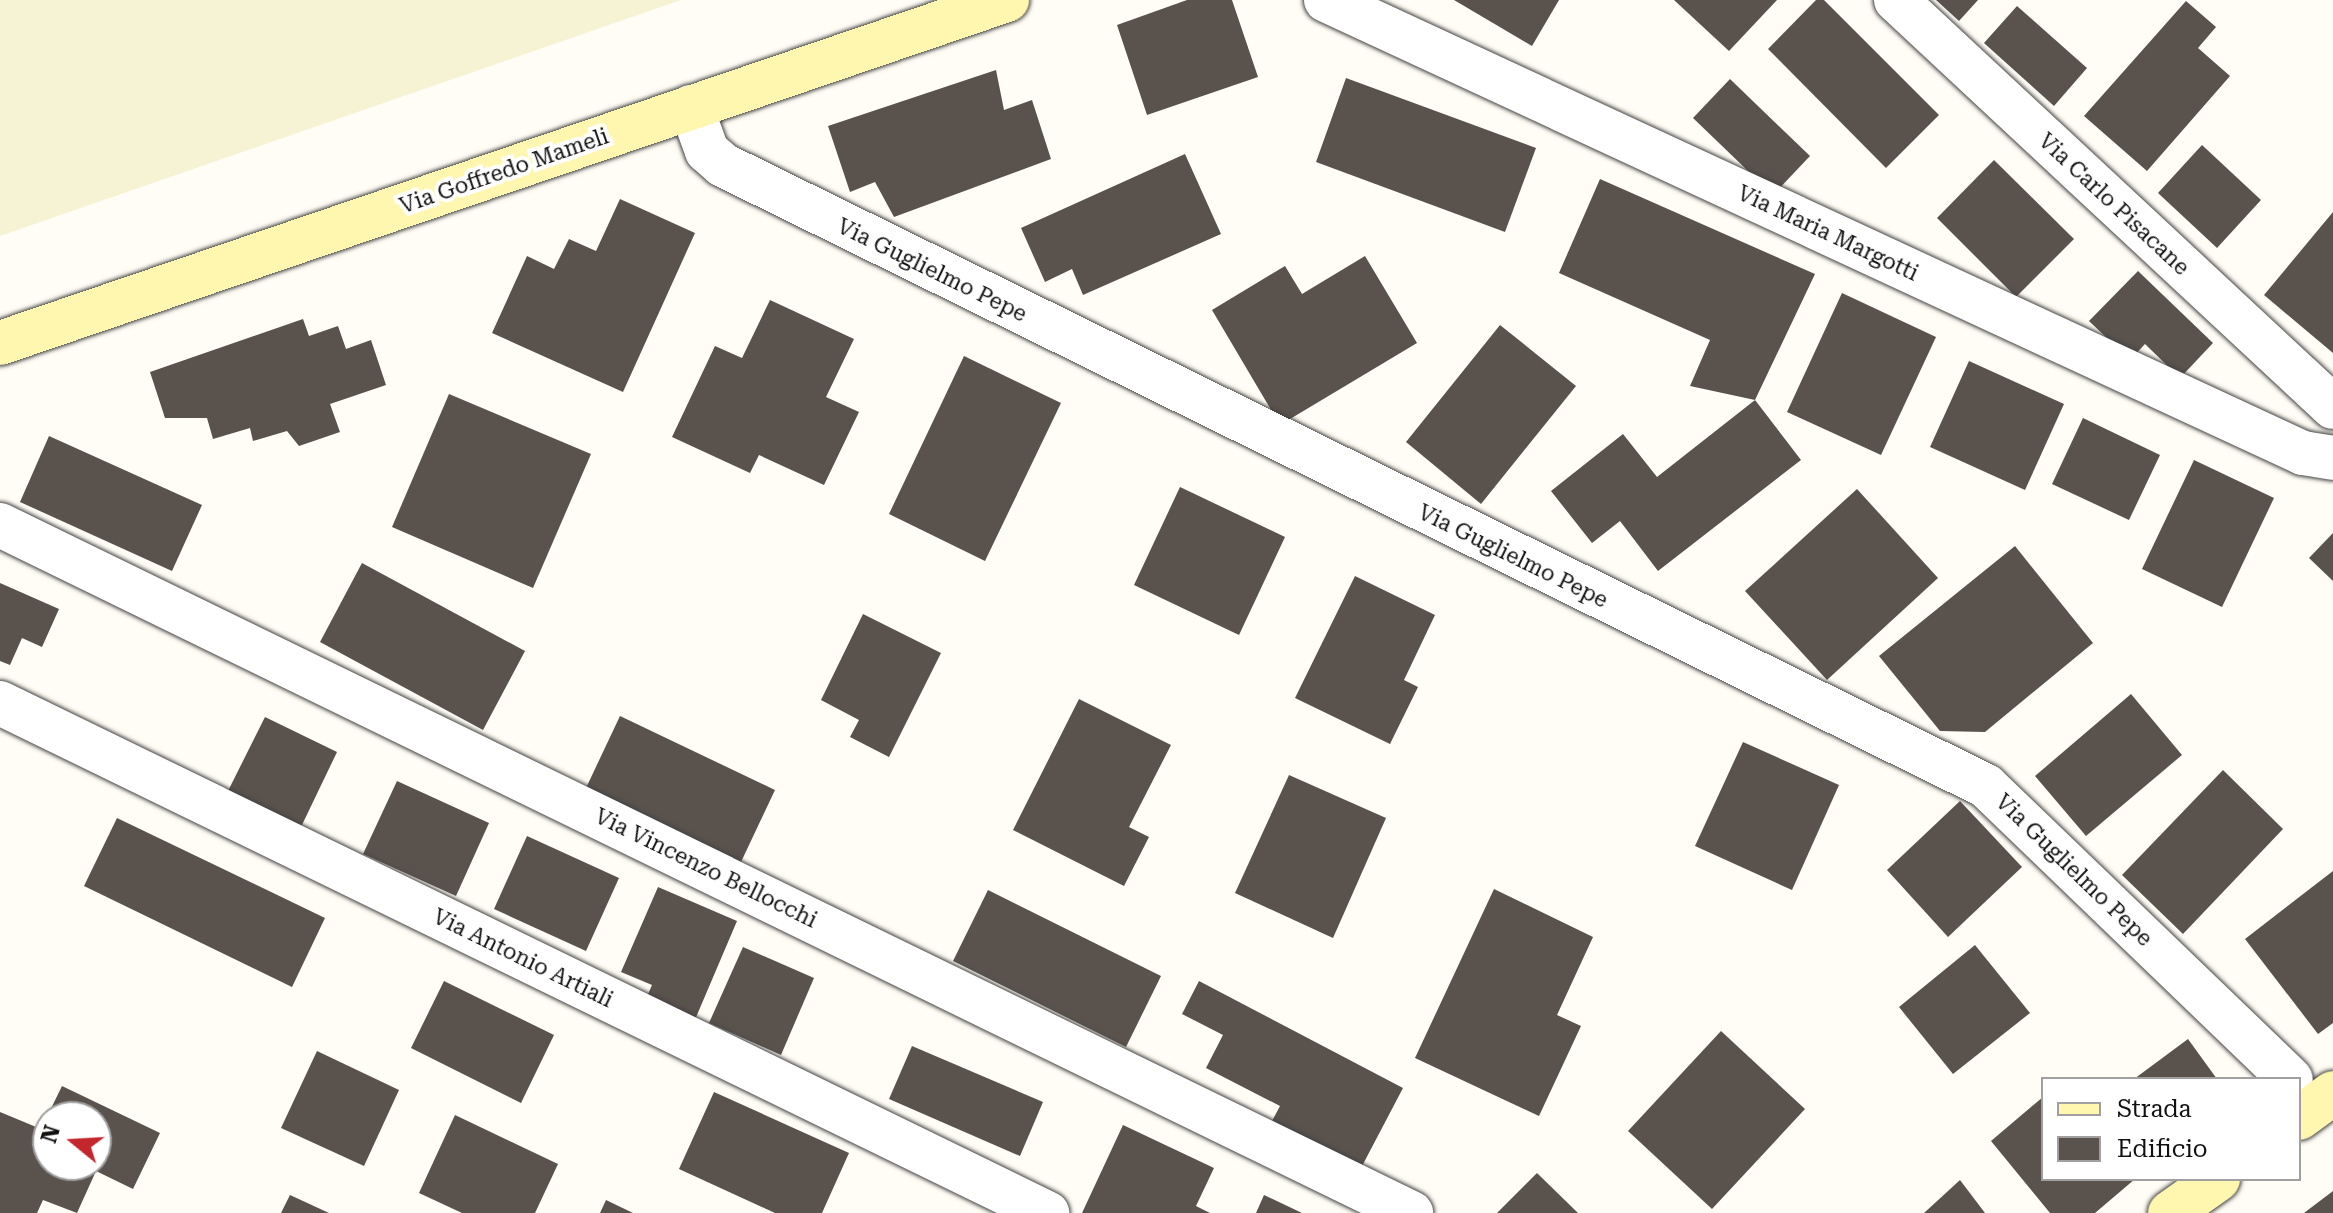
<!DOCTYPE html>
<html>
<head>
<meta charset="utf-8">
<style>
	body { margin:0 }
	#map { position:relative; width:2333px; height:1213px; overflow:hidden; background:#fffdf5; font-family:"Roboto Serif",serif }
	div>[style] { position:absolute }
	.farmland>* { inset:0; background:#f6f3d4 }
	.building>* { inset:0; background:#5a524d }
	.roads { filter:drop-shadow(0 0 2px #444) drop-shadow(0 0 2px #444) }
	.street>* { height:44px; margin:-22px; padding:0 22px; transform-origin:22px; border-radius:22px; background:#fff }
	.secondary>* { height:44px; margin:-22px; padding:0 22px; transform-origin:22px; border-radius:22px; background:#fff6b0 }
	span { translate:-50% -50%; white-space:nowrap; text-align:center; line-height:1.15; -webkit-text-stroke:8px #fff; paint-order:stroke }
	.street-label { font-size:22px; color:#111 }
	.legend { position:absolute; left:2041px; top:1077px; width:260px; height:104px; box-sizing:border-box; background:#fff; border:2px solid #a0a0a0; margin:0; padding:10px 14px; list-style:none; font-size:24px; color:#111 }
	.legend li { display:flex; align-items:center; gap:16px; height:40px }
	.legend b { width:40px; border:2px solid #a0a0a0 }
	.north { position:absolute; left:32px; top:1101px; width:80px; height:80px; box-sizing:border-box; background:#fff; border:2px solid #a0a0a0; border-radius:50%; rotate:288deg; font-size:22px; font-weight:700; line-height:32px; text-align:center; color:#111 }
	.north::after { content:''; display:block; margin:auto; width:28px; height:36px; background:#c4262e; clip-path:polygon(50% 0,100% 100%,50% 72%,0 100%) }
</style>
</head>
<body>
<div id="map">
	<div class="farmland">
		<div style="clip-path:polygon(0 0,681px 0,0 236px)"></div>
	</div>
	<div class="building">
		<div style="clip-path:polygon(1187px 0,1232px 0,1258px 77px,1147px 115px,1117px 25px)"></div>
		<div style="clip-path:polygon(1454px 0,1559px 0,1532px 46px)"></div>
		<div style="clip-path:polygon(1674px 0,1777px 0,1729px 51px)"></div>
		<div style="clip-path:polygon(1816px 0,1824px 0,1939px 115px,1886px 168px,1768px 49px)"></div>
		<div style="clip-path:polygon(1936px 0,1978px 0,1959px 21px)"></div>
		<div style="clip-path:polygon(2186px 1px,2216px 27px,2198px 48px,2230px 76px,2147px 171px,2084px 116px)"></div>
		<div style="clip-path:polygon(2017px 6px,2087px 68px,2054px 106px,1984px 43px)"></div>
		<div style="clip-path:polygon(996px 70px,1004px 110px,1032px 100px,1051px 159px,894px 217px,875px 182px,850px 192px,828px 126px)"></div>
		<div style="clip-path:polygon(1346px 78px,1536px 148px,1505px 232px,1316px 162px)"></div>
		<div style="clip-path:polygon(1730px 79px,1810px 156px,1773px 195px,1693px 118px)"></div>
		<div style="clip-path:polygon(2202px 145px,2261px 200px,2217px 248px,2158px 193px)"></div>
		<div style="clip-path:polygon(1185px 154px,1221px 234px,1083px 295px,1072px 269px,1045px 282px,1021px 228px)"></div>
		<div style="clip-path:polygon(1994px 160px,2074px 239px,2016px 297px,1937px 218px)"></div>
		<div style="clip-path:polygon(1600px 179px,1815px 274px,1755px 400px,1690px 386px,1710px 340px,1559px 273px)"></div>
		<div style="clip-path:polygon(620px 199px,695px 233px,623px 392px,492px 333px,527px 256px,554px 269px,569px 239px,596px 251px)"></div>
		<div style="clip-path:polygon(2333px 212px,2333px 353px,2264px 295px)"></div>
		<div style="clip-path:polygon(1365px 256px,1417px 343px,1280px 425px,1212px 310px,1285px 266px,1302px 294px)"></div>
		<div style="clip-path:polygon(2138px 271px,2213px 343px,2180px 378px,2145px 344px,2130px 360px,2089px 321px)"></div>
		<div style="clip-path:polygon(1842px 293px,1936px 337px,1881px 455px,1787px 412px)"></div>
		<div style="clip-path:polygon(770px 300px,854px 339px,826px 397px,859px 412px,824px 485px,759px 455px,750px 473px,672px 437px,715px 346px,742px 358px)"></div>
		<div style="clip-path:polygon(303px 319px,309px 336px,338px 326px,346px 349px,371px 340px,386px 385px,330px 404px,340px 432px,299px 446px,287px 431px,253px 441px,250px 428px,213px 439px,207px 418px,165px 418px,150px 372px)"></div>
		<div style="clip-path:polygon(1500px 325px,1576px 386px,1481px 504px,1406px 442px)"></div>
		<div style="clip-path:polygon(964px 356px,1061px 403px,985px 561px,889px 514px)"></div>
		<div style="clip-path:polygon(1969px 361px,2064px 404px,2025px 490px,1930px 447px)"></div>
		<div style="clip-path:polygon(449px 394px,591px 454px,533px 588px,392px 527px)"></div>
		<div style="clip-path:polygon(1755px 400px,1801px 460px,1658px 571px,1620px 521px,1592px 543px,1551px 491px,1623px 434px,1657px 477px)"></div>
		<div style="clip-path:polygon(2083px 418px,2160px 455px,2129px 520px,2052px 484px)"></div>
		<div style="clip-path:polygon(49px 436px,202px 505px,172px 571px,20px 502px)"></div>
		<div style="clip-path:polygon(2194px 460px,2274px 498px,2222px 607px,2142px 569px)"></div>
		<div style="clip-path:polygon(1180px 487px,1285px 537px,1239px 635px,1134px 585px)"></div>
		<div style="clip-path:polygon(1857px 489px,1938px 578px,1827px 680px,1745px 591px)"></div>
		<div style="clip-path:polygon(2333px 533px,2333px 581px,2309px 558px)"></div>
		<div style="clip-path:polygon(2015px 546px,2093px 643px,1985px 732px,1940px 731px,1879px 656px)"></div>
		<div style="clip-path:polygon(362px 563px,525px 651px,483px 730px,320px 642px)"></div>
		<div style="clip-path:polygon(1355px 576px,1435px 615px,1404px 680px,1418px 687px,1390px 744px,1295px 698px)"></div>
		<div style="clip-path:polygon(0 583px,59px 609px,42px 647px,22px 638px,10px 665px,0 661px)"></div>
		<div style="clip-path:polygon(863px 614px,941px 653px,889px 757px,850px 737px,859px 720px,821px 700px)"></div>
		<div style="clip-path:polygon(2131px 694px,2182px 755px,2086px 836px,2035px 776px)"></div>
		<div style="clip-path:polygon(1079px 699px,1171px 745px,1129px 827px,1149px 837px,1124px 886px,1013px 830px)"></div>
		<div style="clip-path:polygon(620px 716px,775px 790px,741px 862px,586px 788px)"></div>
		<div style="clip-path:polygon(265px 717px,337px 752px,301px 827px,228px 791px)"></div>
		<div style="clip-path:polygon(1743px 742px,1839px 785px,1792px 890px,1695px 846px)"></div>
		<div style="clip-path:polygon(2223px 770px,2283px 829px,2183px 934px,2122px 875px)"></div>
		<div style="clip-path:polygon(1289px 775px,1386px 818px,1333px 938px,1235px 893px)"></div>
		<div style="clip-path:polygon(397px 781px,489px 823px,456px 896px,363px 854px)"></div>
		<div style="clip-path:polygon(1960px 801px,2022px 867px,1948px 937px,1887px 870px)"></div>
		<div style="clip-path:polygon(117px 818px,325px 918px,292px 987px,84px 886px)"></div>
		<div style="clip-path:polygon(527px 836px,619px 878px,586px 951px,494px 909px)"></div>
		<div style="clip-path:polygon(2333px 871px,2333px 1023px,2318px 1034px,2245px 939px)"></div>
		<div style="clip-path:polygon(658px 887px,737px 921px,694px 1022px,645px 1001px,652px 985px,621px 972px)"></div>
		<div style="clip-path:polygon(1494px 889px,1593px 937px,1557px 1015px,1581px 1026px,1539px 1116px,1415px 1058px)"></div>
		<div style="clip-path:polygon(988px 890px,1161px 976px,1126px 1047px,953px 961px)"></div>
		<div style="clip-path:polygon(1975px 945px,2030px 1013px,1953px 1074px,1899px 1007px)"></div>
		<div style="clip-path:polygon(743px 947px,814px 978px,781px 1055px,709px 1023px)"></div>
		<div style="clip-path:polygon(444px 981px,554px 1035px,521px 1103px,411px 1048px)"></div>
		<div style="clip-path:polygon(1199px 981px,1403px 1088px,1361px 1168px,1272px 1121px,1280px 1106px,1206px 1068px,1223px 1035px,1182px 1014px)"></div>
		<div style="clip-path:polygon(1721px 1031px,1805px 1109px,1712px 1209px,1628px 1131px)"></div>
		<div style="clip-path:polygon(2188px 1039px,2217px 1079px,2134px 1079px)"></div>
		<div style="clip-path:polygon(912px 1046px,1043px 1102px,1020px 1156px,889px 1099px)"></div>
		<div style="clip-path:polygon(317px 1051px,399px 1090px,364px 1166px,281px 1128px)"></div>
		<div style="clip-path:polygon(evenodd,62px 1086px,160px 1133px,133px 1189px,96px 1171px,77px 1213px,43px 1200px,37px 1213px,0 1213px,0 1112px,41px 1129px,62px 1086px,48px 1117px,96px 1117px,96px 1165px,48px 1165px,48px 1117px)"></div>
		<div style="clip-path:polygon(714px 1092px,849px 1153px,822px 1213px,775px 1213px,679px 1169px)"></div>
		<div style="clip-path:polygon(2043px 1097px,2043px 1179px,2135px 1179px,2095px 1213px,2050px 1213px,1991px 1141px)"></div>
		<div style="clip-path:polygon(455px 1115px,558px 1164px,535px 1213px,462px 1213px,419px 1193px)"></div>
		<div style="clip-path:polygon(1123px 1125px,1214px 1168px,1196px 1206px,1210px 1213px,1082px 1213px)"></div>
		<div style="clip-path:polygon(1537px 1173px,1578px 1213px,1497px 1213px)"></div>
		<div style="clip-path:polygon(1960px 1180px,1985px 1213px,1924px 1213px)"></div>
		<div style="clip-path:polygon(2333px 1191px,2333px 1213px,2304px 1213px)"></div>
		<div style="clip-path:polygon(290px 1195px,329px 1213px,281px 1213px)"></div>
		<div style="clip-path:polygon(1264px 1195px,1302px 1213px,1256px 1213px)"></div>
		<div style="clip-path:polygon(606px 1200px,633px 1213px,600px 1213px)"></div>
	</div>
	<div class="roads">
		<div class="street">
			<div style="left:1326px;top:0;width:1077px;rotate:24.88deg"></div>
			<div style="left:2303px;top:453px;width:30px;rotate:9deg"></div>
			<div style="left:1896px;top:0;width:597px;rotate:42.96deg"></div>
			<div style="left:691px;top:107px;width:47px;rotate:70deg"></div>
			<div style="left:707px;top:151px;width:21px;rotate:41deg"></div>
			<div style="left:723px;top:165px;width:1407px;rotate:26.18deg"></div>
			<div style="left:1986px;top:786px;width:423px;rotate:43.9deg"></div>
			<div style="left:0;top:525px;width:1570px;rotate:25.99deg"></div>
			<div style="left:0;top:703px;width:1165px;rotate:25.97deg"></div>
		</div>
		<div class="secondary">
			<div style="left:0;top:343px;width:1064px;rotate:-18.81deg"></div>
			<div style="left:2299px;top:1118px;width:42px;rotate:-36.3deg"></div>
			<div style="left:2170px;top:1213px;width:59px;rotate:-35.3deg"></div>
		</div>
	</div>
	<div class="street-label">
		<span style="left:504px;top:171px;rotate:-19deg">Via Goffredo Mameli</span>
		<span style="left:2114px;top:204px;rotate:43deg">Via Carlo Pisacane</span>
		<span style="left:1828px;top:233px;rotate:25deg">Via Maria Margotti</span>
		<span style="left:932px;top:270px;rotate:26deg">Via Guglielmo Pepe</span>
		<span style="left:1513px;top:556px;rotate:26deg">Via Guglielmo Pepe</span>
		<span style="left:706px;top:868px;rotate:26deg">Via Vincenzo Bellocchi</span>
		<span style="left:2074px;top:870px;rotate:44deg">Via Guglielmo Pepe</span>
		<span style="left:523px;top:958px;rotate:26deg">Via Antonio Artiali</span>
	</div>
	<ul class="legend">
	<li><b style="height:10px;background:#fff6b0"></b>Strada</li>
	<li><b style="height:22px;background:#5a524d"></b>Edificio</li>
	</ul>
	<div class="north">N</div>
</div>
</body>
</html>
